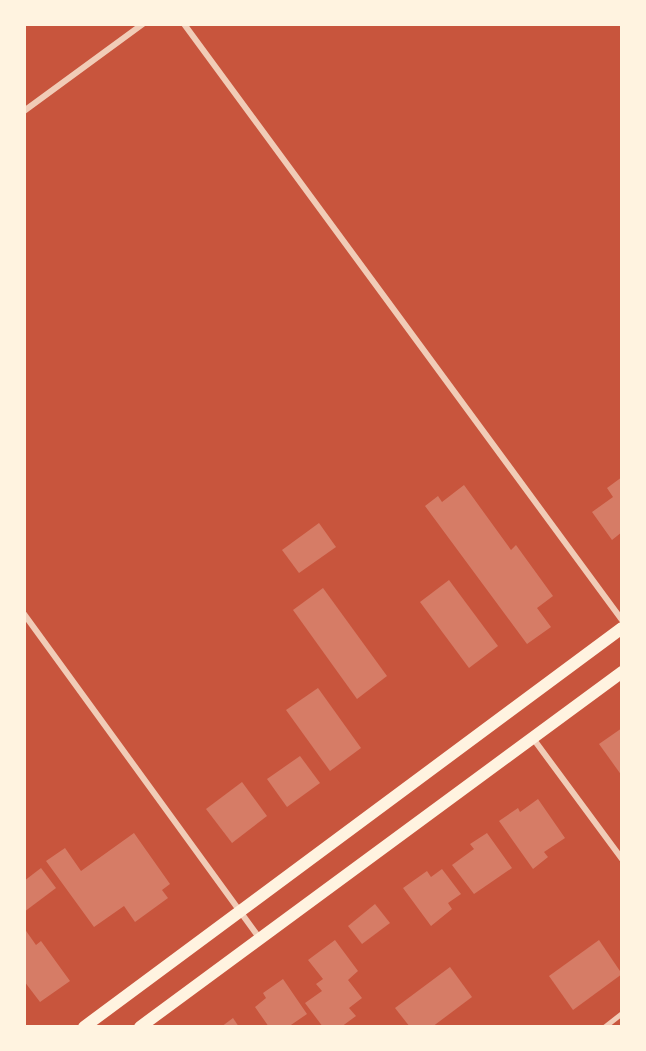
<!DOCTYPE html>
<html>
<head>
<meta charset="utf-8">
<style>
	body { margin:0 }
	#map { position:relative; width:646px; height:1051px; overflow:hidden; background:#c8553d; font-family:"Varela Round",sans-serif }
	div>[style] { position:absolute }
	.building>* { inset:0; background:#d67c66 }
	.service>* { height:4.5px; margin:-2.25px; padding:0 2.25px; transform-origin:2.25px; border-radius:2.25px; background:#f1ccb7 }
	.minor>* { height:6px; margin:-3px; padding:0 3px; transform-origin:3px; border-radius:3px; background:#f1ccb7 }
	.secondary>* { height:12px; margin:-6px; padding:0 6px; transform-origin:6px; border-radius:6px; background:#fff3e0 }
	span { translate:-50% -50%; white-space:nowrap; text-align:center; line-height:1.15; -webkit-text-stroke:5px #fff3e0; paint-order:stroke }
	.frame { position:absolute; inset:0; border:26px solid #fff3e0; pointer-events:none }
</style>
</head>
<body>
<div id="map">
	<div class="building">
		<div style="clip-path:polygon(622px 477px,622px 532px,612px 540px,592px 512px,613px 497px,607px 488px)"></div>
		<div style="clip-path:polygon(464px 485px,511px 550px,516px 545px,553px 596px,537px 608px,551px 627px,527px 644px,425px 506px,438px 496px,442px 502px)"></div>
		<div style="clip-path:polygon(319px 523px,336px 547px,299px 573px,282px 550px)"></div>
		<div style="clip-path:polygon(449px 580px,498px 646px,469px 668px,420px 602px)"></div>
		<div style="clip-path:polygon(323px 588px,387px 676px,357px 699px,293px 610px)"></div>
		<div style="clip-path:polygon(318px 688px,361px 748px,330px 771px,286px 710px)"></div>
		<div style="clip-path:polygon(622px 728px,622px 776px,599px 744px)"></div>
		<div style="clip-path:polygon(300px 756px,320px 783px,287px 807px,267px 779px)"></div>
		<div style="clip-path:polygon(242px 782px,267px 816px,232px 843px,206px 809px)"></div>
		<div style="clip-path:polygon(538px 799px,565px 838px,544px 852px,548px 857px,533px 869px,499px 821px,518px 808px,520px 812px)"></div>
		<div style="clip-path:polygon(134px 833px,170px 884px,162px 890px,168px 898px,135px 922px,124px 906px,94px 927px,46px 861px,65px 848px,81px 871px)"></div>
		<div style="clip-path:polygon(487px 833px,512px 868px,474px 894px,452px 865px,474px 849px,470px 844px)"></div>
		<div style="clip-path:polygon(41px 868px,56px 888px,24px 912px,24px 881px)"></div>
		<div style="clip-path:polygon(442px 869px,461px 894px,448px 903px,452px 909px,431px 926px,403px 888px,427px 871px,431px 877px)"></div>
		<div style="clip-path:polygon(375px 904px,390px 923px,362px 944px,348px 926px)"></div>
		<div style="clip-path:polygon(24px 928px,36px 945px,41px 941px,70px 981px,40px 1002px,24px 981px)"></div>
		<div style="clip-path:polygon(335px 940px,358px 971px,348px 980px,362px 998px,349px 1008px,356px 1016px,341px 1027px,323px 1027px,305px 1003px,322px 991px,316px 984px,323px 979px,308px 960px)"></div>
		<div style="clip-path:polygon(599px 940px,622px 974px,573px 1010px,549px 976px)"></div>
		<div style="clip-path:polygon(450px 967px,472px 997px,432px 1027px,410px 1027px,395px 1008px)"></div>
		<div style="clip-path:polygon(283px 979px,307px 1014px,288px 1027px,269px 1027px,255px 1007px,266px 998px,263px 993px)"></div>
		<div style="clip-path:polygon(233px 1018px,239px 1027px,221px 1027px)"></div>
	</div>
	<div class="service">
		<div style="left:604px;top:1027px;width:23px;rotate:-38deg"></div>
	</div>
	<div class="minor">
		<div style="left:184px;top:24px;width:740px;rotate:53.69deg"></div>
		<div style="left:24px;top:111px;width:147px;rotate:-36.2deg"></div>
		<div style="left:24px;top:614px;width:399px;rotate:54deg"></div>
		<div style="left:532px;top:737px;width:152px;rotate:53.6deg"></div>
	</div>
	<div class="secondary">
		<div style="left:84px;top:1027px;width:670px;rotate:-36.56deg"></div>
		<div style="left:140px;top:1027px;width:599px;rotate:-36.37deg"></div>
	</div>
	<div class="frame"></div>
</div>
</body>
</html>
